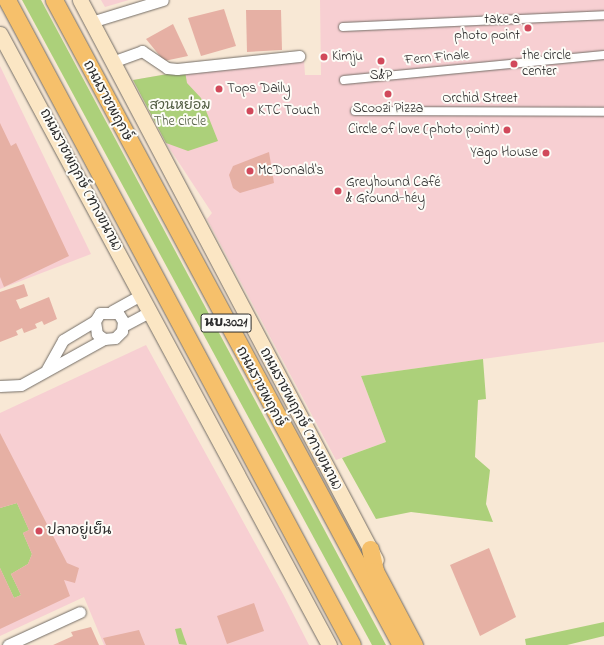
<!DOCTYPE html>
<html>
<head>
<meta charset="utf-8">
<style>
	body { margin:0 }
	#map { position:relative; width:604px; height:645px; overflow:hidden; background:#f8e8d5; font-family:"Indie Flower","Playpen Sans Thai",sans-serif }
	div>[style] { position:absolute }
	.built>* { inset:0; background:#f7cfd2 }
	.green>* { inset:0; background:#acd07a }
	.building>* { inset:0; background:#e6b0a4 }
	.roads { filter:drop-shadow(0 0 1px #736d66) drop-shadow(0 0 1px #736d66) }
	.pedestrian>* { height:8px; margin:-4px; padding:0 4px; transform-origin:4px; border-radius:4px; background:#fff }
	.minor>* { height:11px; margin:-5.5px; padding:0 5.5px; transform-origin:5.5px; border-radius:5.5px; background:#fff }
	.secondary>* { height:15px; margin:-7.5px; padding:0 7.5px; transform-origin:7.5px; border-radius:7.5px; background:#fbe6c4 }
	.primary>* { height:17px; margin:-8.5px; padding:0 8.5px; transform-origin:8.5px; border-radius:8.5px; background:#f6c06b }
	.dots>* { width:11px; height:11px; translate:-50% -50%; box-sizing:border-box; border:2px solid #fdfcf7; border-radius:50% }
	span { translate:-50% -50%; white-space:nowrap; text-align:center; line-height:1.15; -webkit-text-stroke:4px #fdfcf7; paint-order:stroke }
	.shield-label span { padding:1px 3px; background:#fdfcf7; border:1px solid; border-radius:3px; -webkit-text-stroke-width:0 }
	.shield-label { font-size:13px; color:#2b2b2b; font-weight:700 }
	.poi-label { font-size:14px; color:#2b2b2b }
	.right { translate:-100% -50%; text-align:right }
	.left { translate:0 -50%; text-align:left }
	.street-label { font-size:14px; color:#2b2b2b }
	.park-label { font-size:14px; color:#525d43 }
</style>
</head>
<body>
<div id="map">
	<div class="built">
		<div style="clip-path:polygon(101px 0,129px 0,105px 7px)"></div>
		<div style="clip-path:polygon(320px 0,604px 0,604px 342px,361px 376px,386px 442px,336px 460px,207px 219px,212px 213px,166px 143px,133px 80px,185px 71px,304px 60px,305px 75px,321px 75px)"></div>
		<div style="clip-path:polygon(0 66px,91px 254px,0 289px)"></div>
		<div style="clip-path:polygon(146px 345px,283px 594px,309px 645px,104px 645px,84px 597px,0 636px,0 413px)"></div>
	</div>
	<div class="green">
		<div style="clip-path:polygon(22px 0,41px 0,386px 645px,372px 645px)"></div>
		<div style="clip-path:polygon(185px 71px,187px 83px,201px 98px,218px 141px,188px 151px,166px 143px,133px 80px)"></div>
		<div style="clip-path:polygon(483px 359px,486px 399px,478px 400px,475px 457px,490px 470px,486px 504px,493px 522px,411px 512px,376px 519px,342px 458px,386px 442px,361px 376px)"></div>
		<div style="clip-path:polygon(17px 503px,29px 530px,23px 533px,32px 554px,28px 564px,11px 574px,21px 595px,14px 598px,0 568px,0 508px)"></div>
		<div style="clip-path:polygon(604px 622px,604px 636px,567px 645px,526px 645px,525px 639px)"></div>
		<div style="clip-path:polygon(181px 628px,184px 637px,187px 645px,179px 644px,175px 629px)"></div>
	</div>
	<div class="building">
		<div style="clip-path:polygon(224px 9px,236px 46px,201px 56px,188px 18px)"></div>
		<div style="clip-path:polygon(246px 10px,281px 10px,282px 50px,247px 52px)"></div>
		<div style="clip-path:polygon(173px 24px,188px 56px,164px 61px,146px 39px)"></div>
		<div style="clip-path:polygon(0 123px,11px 146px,16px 143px,69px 256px,4px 287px,0 277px)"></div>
		<div style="clip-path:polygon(269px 152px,274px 183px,240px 193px,233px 188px,229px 175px,233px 166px)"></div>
		<div style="clip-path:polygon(24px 284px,28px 296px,16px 300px,20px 309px,49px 297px,57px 319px,44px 325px,42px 321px,35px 324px,37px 328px,24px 333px,22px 328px,16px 331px,18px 335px,0 342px,0 292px)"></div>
		<div style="clip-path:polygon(0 433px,67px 563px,79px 568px,75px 583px,64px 580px,70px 596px,0 629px,0 568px,14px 598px,21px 595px,11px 574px,28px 564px,32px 554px,23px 533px,29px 530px,17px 503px,0 508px)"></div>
		<div style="clip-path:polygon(489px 548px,516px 617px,480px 636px,450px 565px)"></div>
		<div style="clip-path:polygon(254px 603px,264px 631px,227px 644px,217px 616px)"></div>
		<div style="clip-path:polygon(91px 627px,99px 645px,53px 645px,73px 636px,71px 632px)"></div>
		<div style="clip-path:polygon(139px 630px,145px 645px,106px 645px,103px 638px)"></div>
	</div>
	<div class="roads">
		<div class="pedestrian">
			<div style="left:343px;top:27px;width:261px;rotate:-2.6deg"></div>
			<div style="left:344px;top:80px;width:261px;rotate:-5.5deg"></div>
			<div style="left:355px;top:111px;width:249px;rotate:0.2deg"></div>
		</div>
		<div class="minor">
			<div style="left:91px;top:22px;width:75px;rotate:-17deg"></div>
			<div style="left:112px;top:62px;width:32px;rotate:-20deg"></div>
			<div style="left:142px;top:51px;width:30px;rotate:34deg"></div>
			<div style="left:167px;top:68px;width:10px;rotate:6deg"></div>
			<div style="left:177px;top:69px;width:123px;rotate:-6.1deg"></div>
			<div style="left:112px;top:311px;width:33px;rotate:-29deg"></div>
			<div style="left:123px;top:326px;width:30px;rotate:-28deg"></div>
			<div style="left:47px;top:369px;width:33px;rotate:-61deg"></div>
			<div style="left:63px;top:340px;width:37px;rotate:-31deg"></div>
			<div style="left:95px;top:321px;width:9px;rotate:-58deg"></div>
			<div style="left:100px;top:313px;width:18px"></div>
			<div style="left:118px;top:313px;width:9px;rotate:58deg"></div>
			<div style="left:123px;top:321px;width:10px;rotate:96deg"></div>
			<div style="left:122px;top:331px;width:10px;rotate:135deg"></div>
			<div style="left:115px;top:338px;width:11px;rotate:175deg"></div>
			<div style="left:104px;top:339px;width:9px;rotate:-144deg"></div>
			<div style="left:97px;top:334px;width:13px;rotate:-99deg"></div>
			<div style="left:0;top:386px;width:21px;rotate:-3deg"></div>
			<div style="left:21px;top:385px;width:95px;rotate:-29deg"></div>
			<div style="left:8px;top:645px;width:79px;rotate:-24.6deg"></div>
		</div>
		<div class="secondary">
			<div style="left:80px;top:0;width:633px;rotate:62.14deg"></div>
			<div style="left:0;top:34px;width:694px;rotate:61.7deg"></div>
		</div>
		<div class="primary">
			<div style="left:7px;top:0;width:731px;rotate:61.86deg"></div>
			<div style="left:54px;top:0;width:732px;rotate:61.72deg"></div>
			<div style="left:370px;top:549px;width:23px;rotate:77deg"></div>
			<div style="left:375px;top:571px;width:84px;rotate:62.2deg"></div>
		</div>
	</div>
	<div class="dots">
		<div style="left:528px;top:28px;background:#d1495b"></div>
		<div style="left:324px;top:57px;background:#d1495b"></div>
		<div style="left:381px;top:61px;background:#d1495b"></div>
		<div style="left:514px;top:64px;background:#d1495b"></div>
		<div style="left:219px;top:89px;background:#d1495b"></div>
		<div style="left:388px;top:94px;background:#d1495b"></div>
		<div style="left:250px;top:111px;background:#d1495b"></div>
		<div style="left:507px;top:130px;background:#d1495b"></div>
		<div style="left:546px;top:153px;background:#d1495b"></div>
		<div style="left:250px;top:171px;background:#d1495b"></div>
		<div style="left:338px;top:191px;background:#d1495b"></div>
		<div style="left:39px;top:531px;background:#d1495b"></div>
	</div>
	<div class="shield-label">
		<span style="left:226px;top:323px">นบ.3021</span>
	</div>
	<div class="poi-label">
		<span class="right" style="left:520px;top:28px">take a<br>photo point</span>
		<span class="left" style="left:522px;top:64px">the circle<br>center</span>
		<span class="left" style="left:332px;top:57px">Kimju</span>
		<span style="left:381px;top:76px">S&amp;P</span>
		<span class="left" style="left:227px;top:89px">Tops Daily</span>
		<span style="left:388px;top:109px">Scoozi Pizza</span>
		<span class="left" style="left:258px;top:111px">KTC Touch</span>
		<span class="right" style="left:499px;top:130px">Circle of love (photo point)</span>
		<span class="right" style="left:538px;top:153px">Yago House</span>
		<span class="left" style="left:258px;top:171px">McDonald's</span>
		<span class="left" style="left:346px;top:191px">Greyhound Café<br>&amp; Ground-héy</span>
		<span class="left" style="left:47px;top:531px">ปลาอยู่เย็น</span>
	</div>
	<div class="street-label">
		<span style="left:437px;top:58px;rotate:-5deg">Fern Finale</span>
		<span style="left:480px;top:99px">Orchid Street</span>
		<span style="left:107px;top:101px;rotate:62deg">ถนนราชพฤกษ์</span>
		<span style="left:80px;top:180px;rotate:62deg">ถนนราชพฤกษ์ (ทางขนาน)</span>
		<span style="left:260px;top:387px;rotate:62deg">ถนนราชพฤกษ์</span>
		<span style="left:300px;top:419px;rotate:62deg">ถนนราชพฤกษ์ (ทางขนาน)</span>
	</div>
	<div class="park-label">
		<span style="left:180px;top:114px">สวนหย่อม<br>The circle</span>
	</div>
</div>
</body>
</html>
